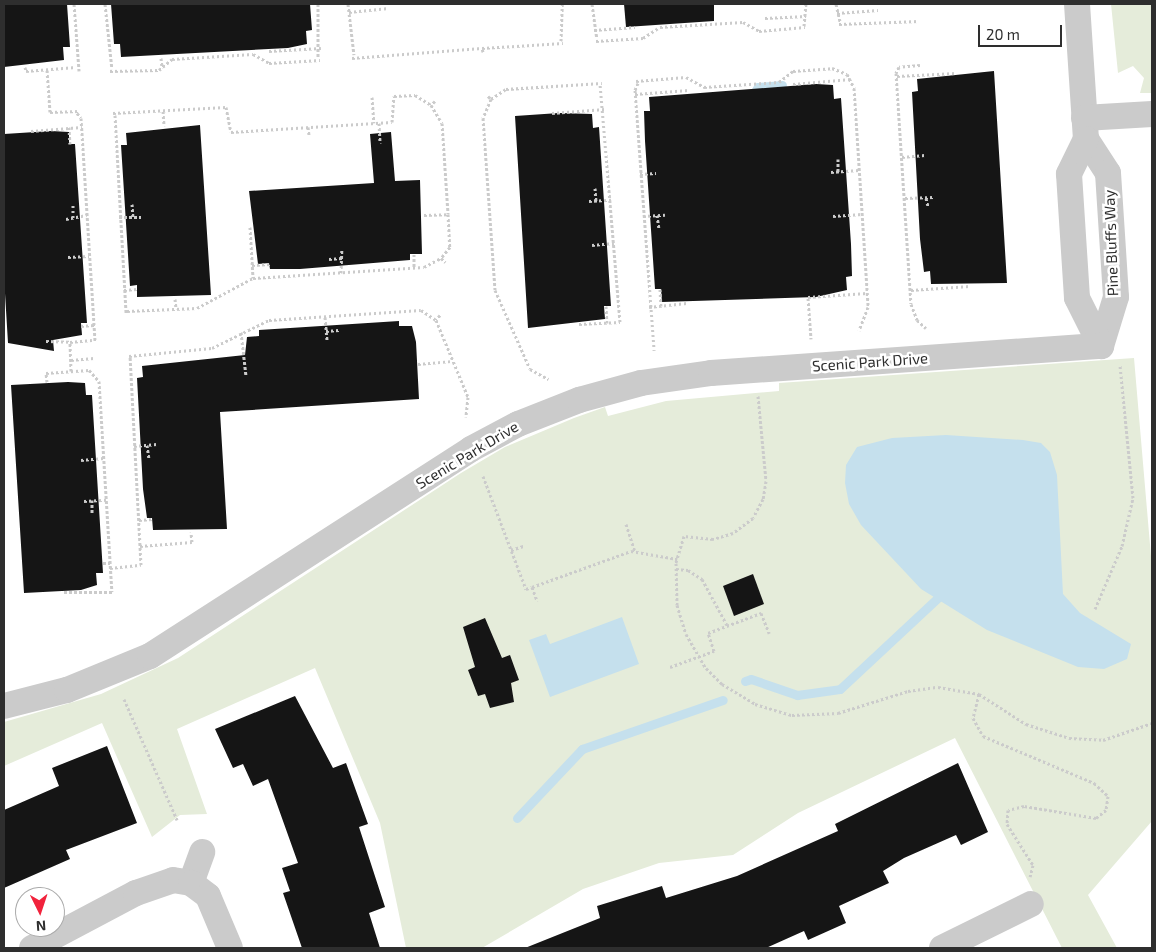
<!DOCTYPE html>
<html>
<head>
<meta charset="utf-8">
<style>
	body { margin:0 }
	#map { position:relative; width:1156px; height:952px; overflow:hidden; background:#fff; font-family:"Exo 2",sans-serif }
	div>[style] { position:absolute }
	.green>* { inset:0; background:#e5ecda }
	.water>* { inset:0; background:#c5e0ed }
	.stream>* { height:9px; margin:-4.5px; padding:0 4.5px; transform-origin:4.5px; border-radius:4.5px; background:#c5e0ed }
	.building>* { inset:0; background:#151515 }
	.path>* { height:3px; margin-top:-1.5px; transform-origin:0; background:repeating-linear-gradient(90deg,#cbcbcb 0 2.5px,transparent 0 5px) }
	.minor>* { height:26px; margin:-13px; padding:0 13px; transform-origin:13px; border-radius:13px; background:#cbcbcb }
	span { translate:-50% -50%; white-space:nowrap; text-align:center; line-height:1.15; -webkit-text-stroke:5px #fff; paint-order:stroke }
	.street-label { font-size:15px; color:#2e2e2e }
	.frame { position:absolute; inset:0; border:5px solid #2e2e2e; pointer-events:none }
	.north { position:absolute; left:15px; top:887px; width:50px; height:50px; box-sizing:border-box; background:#fff; border:1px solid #ababab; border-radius:50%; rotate:176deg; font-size:14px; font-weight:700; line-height:20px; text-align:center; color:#2e2e2e }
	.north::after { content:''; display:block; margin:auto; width:18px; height:22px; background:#f1233c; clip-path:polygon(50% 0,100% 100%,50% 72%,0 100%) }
	.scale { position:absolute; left:978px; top:25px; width:84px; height:22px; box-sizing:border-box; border:2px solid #2e2e2e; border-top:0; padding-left:6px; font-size:15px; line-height:18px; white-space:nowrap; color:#2e2e2e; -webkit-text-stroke:4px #fff; paint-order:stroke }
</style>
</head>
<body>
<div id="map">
	<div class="green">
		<div style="clip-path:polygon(1111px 4px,1152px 4px,1152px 93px,1140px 93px,1144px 78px,1133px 66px,1118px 73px)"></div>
		<div style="clip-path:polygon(1134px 358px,1152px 568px,1152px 821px,1088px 895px,1117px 948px,1062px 948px,955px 738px,798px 813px,733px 855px,659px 863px,583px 889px,482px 948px,406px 948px,380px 823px,315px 668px,177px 729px,207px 814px,180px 815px,152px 837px,102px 723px,4px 766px,4px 722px,101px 694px,178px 658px,461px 473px,505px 447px,574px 418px,605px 407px,608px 416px,666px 401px,779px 391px,779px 383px)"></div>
	</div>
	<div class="water">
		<div style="clip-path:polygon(946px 435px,1023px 440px,1041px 443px,1050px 452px,1057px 475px,1063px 594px,1080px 613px,1131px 644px,1127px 659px,1104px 669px,1078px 667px,987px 630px,921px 589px,861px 525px,849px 504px,845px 483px,846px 465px,857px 447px,892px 438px)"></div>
		<div style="clip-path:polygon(622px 617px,639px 664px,550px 697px,529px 640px,546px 634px,550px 644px)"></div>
	</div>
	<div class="stream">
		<div style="left:751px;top:98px;width:13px;rotate:-58deg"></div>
		<div style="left:758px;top:87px;width:24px;rotate:-5deg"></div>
		<div style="left:745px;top:681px;width:6px;rotate:-18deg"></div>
		<div style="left:751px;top:679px;width:49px;rotate:19.2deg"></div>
		<div style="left:797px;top:695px;width:43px;rotate:-7.9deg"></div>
		<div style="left:840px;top:689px;width:144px;rotate:-43deg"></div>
		<div style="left:517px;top:818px;width:95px;rotate:-46.7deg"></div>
		<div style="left:582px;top:749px;width:149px;rotate:-19.2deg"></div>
	</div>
	<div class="building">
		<div style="clip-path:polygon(4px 4px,67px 4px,70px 47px,63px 47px,64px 60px,4px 67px)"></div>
		<div style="clip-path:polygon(111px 4px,310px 4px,312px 30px,306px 31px,307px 44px,288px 48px,121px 57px,120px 44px,114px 44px)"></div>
		<div style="clip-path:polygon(624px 4px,714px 4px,714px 21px,626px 27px)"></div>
		<div style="clip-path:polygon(994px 71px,1007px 283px,931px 284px,930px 271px,924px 272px,920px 239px,912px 92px,918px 91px,917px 79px)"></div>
		<div style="clip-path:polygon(816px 84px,833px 85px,834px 99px,841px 98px,851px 244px,852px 276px,846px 277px,847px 290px,816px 297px,662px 302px,661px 289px,655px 289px,645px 141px,644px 111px,650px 111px,649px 97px)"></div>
		<div style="clip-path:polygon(559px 113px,592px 114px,593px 128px,599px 127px,611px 306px,604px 306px,605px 319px,528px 328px,515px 116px)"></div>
		<div style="clip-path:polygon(200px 125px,211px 295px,137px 297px,137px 285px,130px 286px,121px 145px,127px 145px,126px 133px)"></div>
		<div style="clip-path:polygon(51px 131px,69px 132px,69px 144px,75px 144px,87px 323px,81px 323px,82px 335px,53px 340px,54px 351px,8px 343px,4px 277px,4px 134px)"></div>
		<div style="clip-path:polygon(391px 132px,395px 181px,420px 180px,422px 254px,410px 254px,410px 260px,300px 269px,270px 269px,269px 263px,258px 264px,249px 191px,374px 183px,370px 134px)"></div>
		<div style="clip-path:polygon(399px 321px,399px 326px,412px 326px,416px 342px,419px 399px,220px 412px,227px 529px,153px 530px,152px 518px,147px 518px,143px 489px,137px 378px,143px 377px,142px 366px,245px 355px,247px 337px,259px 336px,259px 330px)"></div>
		<div style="clip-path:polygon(68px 382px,85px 383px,86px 395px,92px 395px,103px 573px,96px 573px,97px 585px,81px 590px,24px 593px,11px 385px)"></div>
		<div style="clip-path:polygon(753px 574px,764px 604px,734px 616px,723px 586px)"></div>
		<div style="clip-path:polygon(485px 618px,502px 658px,510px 655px,519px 680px,511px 683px,514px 702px,490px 708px,485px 694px,478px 696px,468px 670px,475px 667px,463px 627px)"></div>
		<div style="clip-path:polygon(295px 696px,333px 768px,346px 763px,368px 824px,359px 827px,385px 907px,369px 913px,380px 948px,302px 948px,283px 893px,290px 891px,282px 868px,298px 863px,268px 779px,253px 786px,243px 764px,233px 768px,215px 729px)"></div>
		<div style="clip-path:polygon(107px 746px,137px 823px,66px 850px,70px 859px,4px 888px,4px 810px,59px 786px,52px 768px)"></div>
		<div style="clip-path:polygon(958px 763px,988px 832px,961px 845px,956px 835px,904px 858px,883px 871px,889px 883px,839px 906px,846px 923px,808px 940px,804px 931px,766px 948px,525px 948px,600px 918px,597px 906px,662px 886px,666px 898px,737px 876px,838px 831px,835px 824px)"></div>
	</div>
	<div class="path">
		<div style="left:74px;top:4px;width:67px;rotate:85.7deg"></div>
		<div style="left:105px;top:4px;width:65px;rotate:83.9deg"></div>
		<div style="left:318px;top:4px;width:54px;rotate:90deg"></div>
		<div style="left:348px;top:4px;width:51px;rotate:83.3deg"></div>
		<div style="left:592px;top:4px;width:34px;rotate:82deg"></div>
		<div style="left:836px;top:4px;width:18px;rotate:77deg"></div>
		<div style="left:349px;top:12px;width:40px;rotate:-5.7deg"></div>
		<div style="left:837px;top:13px;width:41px;rotate:-4.2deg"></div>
		<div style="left:765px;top:18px;width:41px;rotate:-2.8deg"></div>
		<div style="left:839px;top:24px;width:80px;rotate:-2.1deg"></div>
		<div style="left:804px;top:26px;width:22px;rotate:-85deg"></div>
		<div style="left:594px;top:30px;width:41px;rotate:-4.2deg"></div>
		<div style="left:561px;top:41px;width:37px;rotate:-88deg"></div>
		<div style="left:596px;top:41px;width:47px;rotate:-3.7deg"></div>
		<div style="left:643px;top:38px;width:20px;rotate:-33deg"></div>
		<div style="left:660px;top:27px;width:83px;rotate:-3.4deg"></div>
		<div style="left:743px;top:22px;width:18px;rotate:29deg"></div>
		<div style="left:759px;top:31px;width:46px;rotate:-5deg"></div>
		<div style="left:269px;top:51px;width:52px;rotate:-3.3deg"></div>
		<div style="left:483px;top:52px;width:4px;rotate:-104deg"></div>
		<div style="left:482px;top:48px;width:81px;rotate:-3.5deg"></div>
		<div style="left:161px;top:58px;width:10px;rotate:84deg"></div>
		<div style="left:352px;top:58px;width:130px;rotate:-4.4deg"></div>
		<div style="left:920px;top:65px;width:21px;rotate:175deg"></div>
		<div style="left:899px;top:67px;width:7px;rotate:117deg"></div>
		<div style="left:896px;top:73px;width:231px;rotate:86.3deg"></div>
		<div style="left:911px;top:304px;width:17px;rotate:69deg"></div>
		<div style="left:917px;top:320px;width:12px;rotate:42deg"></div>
		<div style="left:25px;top:67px;width:4px;rotate:76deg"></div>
		<div style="left:26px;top:71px;width:50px;rotate:-4.6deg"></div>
		<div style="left:47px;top:70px;width:42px;rotate:85.9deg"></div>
		<div style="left:50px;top:112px;width:29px;rotate:-2deg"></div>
		<div style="left:110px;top:71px;width:49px;rotate:-1.2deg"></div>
		<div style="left:159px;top:70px;width:17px;rotate:-40deg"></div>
		<div style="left:172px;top:59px;width:81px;rotate:-3.5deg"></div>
		<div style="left:253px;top:54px;width:18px;rotate:29deg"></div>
		<div style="left:269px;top:63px;width:51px;rotate:-3.4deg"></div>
		<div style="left:897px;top:76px;width:59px;rotate:-2.9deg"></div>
		<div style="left:636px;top:81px;width:50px;rotate:-4.6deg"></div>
		<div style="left:686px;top:77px;width:21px;rotate:29deg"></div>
		<div style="left:704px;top:87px;width:75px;rotate:-3.8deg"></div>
		<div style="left:779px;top:82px;width:18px;rotate:-38deg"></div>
		<div style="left:793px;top:71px;width:39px;rotate:-4deg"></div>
		<div style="left:832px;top:68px;width:16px;rotate:22deg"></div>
		<div style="left:847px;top:74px;width:16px;rotate:63deg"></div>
		<div style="left:854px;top:88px;width:219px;rotate:86.3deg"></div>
		<div style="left:868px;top:307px;width:25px;rotate:111deg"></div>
		<div style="left:638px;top:83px;width:8px;rotate:113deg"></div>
		<div style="left:635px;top:90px;width:261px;rotate:85.8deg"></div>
		<div style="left:793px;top:84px;width:58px;rotate:-4.9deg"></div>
		<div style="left:635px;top:94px;width:54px;rotate:-4.2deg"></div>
		<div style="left:488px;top:96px;width:4px;rotate:45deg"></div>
		<div style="left:491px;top:99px;width:18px;rotate:-34deg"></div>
		<div style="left:506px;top:89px;width:96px;rotate:-3.6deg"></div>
		<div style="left:372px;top:97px;width:26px;rotate:86deg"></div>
		<div style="left:491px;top:99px;width:21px;rotate:113deg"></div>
		<div style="left:483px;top:118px;width:172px;rotate:86deg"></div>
		<div style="left:495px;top:290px;width:86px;rotate:66.1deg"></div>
		<div style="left:530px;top:369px;width:21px;rotate:29deg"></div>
		<div style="left:435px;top:101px;width:6px;rotate:135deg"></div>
		<div style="left:431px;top:105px;width:21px;rotate:59deg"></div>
		<div style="left:442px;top:123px;width:91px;rotate:86.2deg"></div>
		<div style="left:448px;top:214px;width:33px;rotate:87deg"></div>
		<div style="left:450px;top:247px;width:14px;rotate:129deg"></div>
		<div style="left:441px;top:258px;width:6px;rotate:45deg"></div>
		<div style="left:163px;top:111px;width:15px;rotate:86deg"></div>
		<div style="left:77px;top:113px;width:6px;rotate:51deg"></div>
		<div style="left:81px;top:118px;width:223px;rotate:86.4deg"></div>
		<div style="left:113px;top:113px;width:113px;rotate:-3deg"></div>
		<div style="left:226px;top:107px;width:25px;rotate:79deg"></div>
		<div style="left:231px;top:132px;width:161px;rotate:-3.6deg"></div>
		<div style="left:392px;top:122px;width:26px;rotate:-86deg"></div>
		<div style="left:394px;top:96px;width:21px;rotate:-3deg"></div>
		<div style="left:415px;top:95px;width:19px;rotate:32deg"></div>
		<div style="left:552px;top:113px;width:53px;rotate:-4.3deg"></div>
		<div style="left:115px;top:115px;width:198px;rotate:86.8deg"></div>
		<div style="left:379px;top:123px;width:20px;rotate:87deg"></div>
		<div style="left:69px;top:127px;width:17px;rotate:87deg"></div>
		<div style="left:308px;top:127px;width:8px;rotate:83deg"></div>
		<div style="left:31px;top:131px;width:51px;rotate:-4.5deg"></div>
		<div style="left:902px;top:157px;width:23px;rotate:-5deg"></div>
		<div style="left:838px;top:159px;width:13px;rotate:90deg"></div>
		<div style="left:831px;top:172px;width:28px;rotate:-4deg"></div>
		<div style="left:640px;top:174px;width:16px;rotate:-4deg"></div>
		<div style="left:595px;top:188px;width:13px;rotate:86deg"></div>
		<div style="left:905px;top:198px;width:29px;rotate:-2deg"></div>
		<div style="left:926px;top:198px;width:8px;rotate:76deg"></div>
		<div style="left:589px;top:201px;width:22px;rotate:-3deg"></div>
		<div style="left:132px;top:204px;width:14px;rotate:86deg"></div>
		<div style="left:73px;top:205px;width:13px;rotate:90deg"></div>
		<div style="left:424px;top:215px;width:24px;rotate:-2deg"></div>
		<div style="left:657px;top:215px;width:14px;rotate:82deg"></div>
		<div style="left:643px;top:216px;width:22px;rotate:-3deg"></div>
		<div style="left:833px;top:216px;width:29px;rotate:-4deg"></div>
		<div style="left:119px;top:217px;width:22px"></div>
		<div style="left:66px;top:219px;width:21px;rotate:-11deg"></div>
		<div style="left:250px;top:227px;width:51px;rotate:86.6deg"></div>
		<div style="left:592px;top:245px;width:22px;rotate:-5deg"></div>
		<div style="left:414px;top:254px;width:14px;rotate:90deg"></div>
		<div style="left:68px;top:257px;width:21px;rotate:-3deg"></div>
		<div style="left:329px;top:259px;width:13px;rotate:-4deg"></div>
		<div style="left:252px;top:265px;width:18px;rotate:-3deg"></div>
		<div style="left:341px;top:273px;width:24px;rotate:-88deg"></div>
		<div style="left:660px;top:289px;width:17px;rotate:87deg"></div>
		<div style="left:124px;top:290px;width:13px;rotate:-4deg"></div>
		<div style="left:911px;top:290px;width:59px;rotate:-3.9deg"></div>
		<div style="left:808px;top:297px;width:59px;rotate:-3.9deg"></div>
		<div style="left:808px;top:298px;width:41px;rotate:85.8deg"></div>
		<div style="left:175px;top:299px;width:10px;rotate:84deg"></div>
		<div style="left:606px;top:306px;width:17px;rotate:87deg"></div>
		<div style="left:649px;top:307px;width:38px;rotate:-6deg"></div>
		<div style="left:127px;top:311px;width:70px;rotate:-2.5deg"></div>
		<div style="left:197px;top:308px;width:64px;rotate:-28.2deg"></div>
		<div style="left:253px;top:278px;width:171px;rotate:-3.7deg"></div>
		<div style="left:424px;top:267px;width:19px;rotate:-28deg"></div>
		<div style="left:440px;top:315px;width:6px;rotate:129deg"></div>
		<div style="left:436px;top:320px;width:83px;rotate:67.4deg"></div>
		<div style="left:468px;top:397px;width:20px;rotate:96deg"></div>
		<div style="left:325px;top:317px;width:23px;rotate:85deg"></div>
		<div style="left:579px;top:324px;width:41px;rotate:-2.8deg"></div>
		<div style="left:620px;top:322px;width:238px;rotate:-94.8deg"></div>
		<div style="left:81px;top:326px;width:13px;rotate:-4deg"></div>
		<div style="left:326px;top:331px;width:13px;rotate:-4deg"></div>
		<div style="left:241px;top:332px;width:44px;rotate:83.5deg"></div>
		<div style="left:46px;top:341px;width:24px;rotate:2deg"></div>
		<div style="left:129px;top:356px;width:83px;rotate:-5.5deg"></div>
		<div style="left:212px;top:348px;width:64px;rotate:-26.2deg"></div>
		<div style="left:269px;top:320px;width:152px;rotate:-3.8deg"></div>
		<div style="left:421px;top:310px;width:18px;rotate:34deg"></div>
		<div style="left:71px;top:360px;width:23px;rotate:-5deg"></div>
		<div style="left:418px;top:364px;width:33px;rotate:-5deg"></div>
		<div style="left:71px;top:371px;width:29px;rotate:-92deg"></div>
		<div style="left:70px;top:342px;width:22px;rotate:-5deg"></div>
		<div style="left:47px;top:382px;width:9px;rotate:-96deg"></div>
		<div style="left:46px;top:373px;width:43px;rotate:-4deg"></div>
		<div style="left:89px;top:370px;width:15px;rotate:48deg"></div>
		<div style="left:99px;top:381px;width:211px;rotate:86.5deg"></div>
		<div style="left:112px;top:592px;width:50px;rotate:180deg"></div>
		<div style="left:758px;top:396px;width:85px;rotate:84.6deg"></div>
		<div style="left:766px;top:481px;width:18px;rotate:99deg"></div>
		<div style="left:763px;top:499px;width:21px;rotate:118deg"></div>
		<div style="left:753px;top:518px;width:25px;rotate:143deg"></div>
		<div style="left:733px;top:533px;width:21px;rotate:163deg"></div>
		<div style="left:713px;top:539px;width:29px;rotate:-174deg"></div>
		<div style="left:684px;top:536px;width:28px;rotate:107deg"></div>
		<div style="left:676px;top:563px;width:42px;rotate:88.6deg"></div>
		<div style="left:677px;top:605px;width:30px;rotate:73deg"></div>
		<div style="left:686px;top:634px;width:39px;rotate:60deg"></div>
		<div style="left:706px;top:668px;width:23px;rotate:45deg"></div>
		<div style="left:722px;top:684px;width:39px;rotate:31deg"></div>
		<div style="left:755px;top:704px;width:39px;rotate:17deg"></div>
		<div style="left:792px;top:715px;width:46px;rotate:-2.5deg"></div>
		<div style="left:838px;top:713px;width:73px;rotate:-17.4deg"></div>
		<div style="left:908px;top:691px;width:30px;rotate:-8deg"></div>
		<div style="left:938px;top:687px;width:42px;rotate:9.7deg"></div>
		<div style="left:979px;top:694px;width:56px;rotate:32.6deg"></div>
		<div style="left:1026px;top:724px;width:45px;rotate:18deg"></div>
		<div style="left:1069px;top:738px;width:34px;rotate:3deg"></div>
		<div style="left:1103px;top:740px;width:52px;rotate:-19.1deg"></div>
		<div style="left:147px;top:445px;width:14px;rotate:82deg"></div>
		<div style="left:134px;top:446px;width:23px;rotate:-5deg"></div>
		<div style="left:81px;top:460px;width:23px;rotate:-5deg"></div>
		<div style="left:483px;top:476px;width:121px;rotate:69.2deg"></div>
		<div style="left:526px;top:589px;width:6px;rotate:-18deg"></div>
		<div style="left:532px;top:587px;width:15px;rotate:70deg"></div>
		<div style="left:92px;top:500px;width:13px;rotate:90deg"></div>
		<div style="left:84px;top:501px;width:22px;rotate:-3deg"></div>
		<div style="left:139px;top:520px;width:14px;rotate:-4deg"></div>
		<div style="left:626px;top:524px;width:28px;rotate:72deg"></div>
		<div style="left:140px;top:546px;width:52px;rotate:-4.4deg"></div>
		<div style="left:192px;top:542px;width:10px;rotate:-96deg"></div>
		<div style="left:511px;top:550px;width:13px;rotate:-18deg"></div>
		<div style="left:103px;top:563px;width:7px"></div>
		<div style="left:110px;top:568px;width:31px;rotate:-6deg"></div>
		<div style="left:141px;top:565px;width:208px;rotate:-93deg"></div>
		<div style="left:676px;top:569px;width:12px;rotate:5deg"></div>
		<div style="left:688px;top:570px;width:17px;rotate:33deg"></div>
		<div style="left:702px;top:579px;width:52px;rotate:61.5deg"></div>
		<div style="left:532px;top:587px;width:105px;rotate:-20deg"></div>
		<div style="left:631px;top:551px;width:47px;rotate:9.9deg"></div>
		<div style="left:1095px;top:609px;width:69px;rotate:-66.8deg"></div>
		<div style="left:1122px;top:546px;width:49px;rotate:-77.1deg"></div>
		<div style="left:1133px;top:498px;width:134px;rotate:-95.6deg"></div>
		<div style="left:670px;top:667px;width:47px;rotate:-20deg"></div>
		<div style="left:714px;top:651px;width:19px;rotate:-108deg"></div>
		<div style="left:708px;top:633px;width:57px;rotate:-20.7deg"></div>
		<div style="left:761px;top:613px;width:22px;rotate:68deg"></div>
		<div style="left:979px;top:694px;width:25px;rotate:104deg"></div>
		<div style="left:973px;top:718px;width:21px;rotate:61deg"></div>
		<div style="left:983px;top:736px;width:121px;rotate:22.9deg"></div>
		<div style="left:1094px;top:783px;width:19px;rotate:43deg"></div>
		<div style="left:1108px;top:796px;width:14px;rotate:98deg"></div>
		<div style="left:1106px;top:810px;width:13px;rotate:141deg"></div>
		<div style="left:1096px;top:818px;width:73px;rotate:-170.5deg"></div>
		<div style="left:1024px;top:806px;width:16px;rotate:166deg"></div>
		<div style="left:1008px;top:810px;width:14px;rotate:94deg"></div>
		<div style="left:1007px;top:824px;width:49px;rotate:57.6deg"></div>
		<div style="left:1033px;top:865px;width:12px;rotate:104deg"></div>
		<div style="left:124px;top:699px;width:132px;rotate:66.3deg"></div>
	</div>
	<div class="minor">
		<div style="left:1077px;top:4px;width:135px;rotate:86.2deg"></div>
		<div style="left:1086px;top:139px;width:40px;rotate:57.1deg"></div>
		<div style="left:1108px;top:173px;width:124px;rotate:86.3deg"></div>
		<div style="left:1116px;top:297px;width:51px;rotate:107deg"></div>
		<div style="left:1084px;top:118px;width:68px;rotate:-3.4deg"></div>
		<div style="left:1086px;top:139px;width:39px;rotate:116deg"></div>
		<div style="left:1069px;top:174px;width:124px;rotate:86.3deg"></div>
		<div style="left:1077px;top:298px;width:54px;rotate:63.4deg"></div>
		<div style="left:4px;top:706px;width:65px;rotate:-14.3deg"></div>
		<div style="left:67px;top:690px;width:90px;rotate:-22.3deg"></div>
		<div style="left:150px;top:656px;width:382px;rotate:-32.8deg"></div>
		<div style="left:471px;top:449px;width:53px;rotate:-28deg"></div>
		<div style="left:518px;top:424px;width:66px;rotate:-21.5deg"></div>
		<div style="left:579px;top:400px;width:64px;rotate:-15.3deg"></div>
		<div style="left:641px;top:383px;width:71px;rotate:-8.1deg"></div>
		<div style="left:711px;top:373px;width:391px;rotate:-4deg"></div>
		<div style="left:191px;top:883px;width:33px;rotate:-70deg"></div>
		<div style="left:32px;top:948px;width:118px;rotate:-27.9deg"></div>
		<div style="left:136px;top:893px;width:39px;rotate:-19deg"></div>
		<div style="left:173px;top:880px;width:18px;rotate:9deg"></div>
		<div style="left:191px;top:883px;width:21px;rotate:37deg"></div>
		<div style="left:208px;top:896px;width:56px;rotate:67.1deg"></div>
		<div style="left:942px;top:948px;width:99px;rotate:-26.3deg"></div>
	</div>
	<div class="street-label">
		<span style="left:1111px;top:243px;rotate:-92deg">Pine Bluffs Way</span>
		<span style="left:870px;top:362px;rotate:-4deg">Scenic Park Drive</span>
		<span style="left:467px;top:455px;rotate:-31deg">Scenic Park Drive</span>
	</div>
	<div class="frame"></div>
	<div class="north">N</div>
	<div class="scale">20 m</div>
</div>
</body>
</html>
